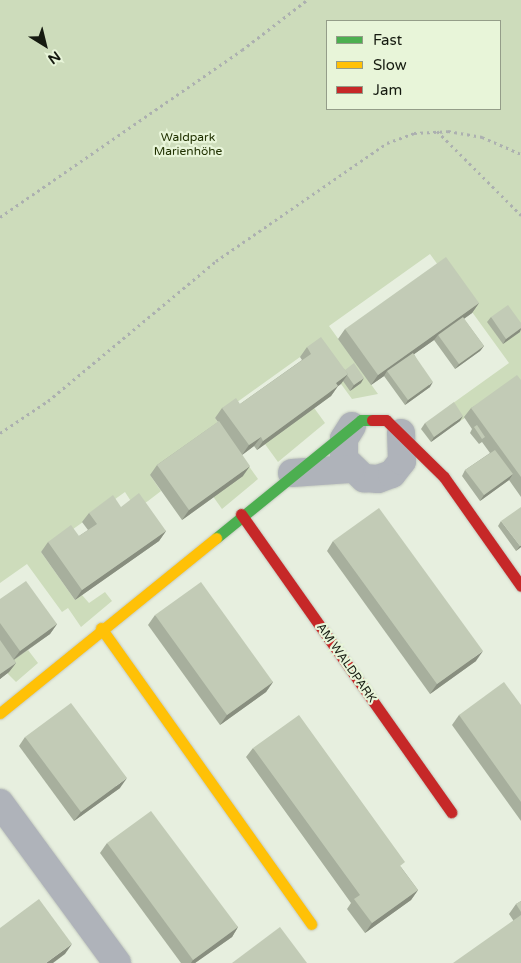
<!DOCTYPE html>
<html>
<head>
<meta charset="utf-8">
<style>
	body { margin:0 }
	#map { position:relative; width:521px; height:963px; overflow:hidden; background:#e7efdf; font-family:"Varela Round",sans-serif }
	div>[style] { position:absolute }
	.green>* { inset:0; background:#cddcbb }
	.path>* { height:3px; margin-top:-1.5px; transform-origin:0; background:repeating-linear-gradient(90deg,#acb0b0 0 2.5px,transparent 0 6.5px) }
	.roads { filter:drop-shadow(0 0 1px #c5cbc0) drop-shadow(0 0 1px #c5cbc0) }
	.street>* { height:28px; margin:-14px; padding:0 14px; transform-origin:14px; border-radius:14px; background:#afb3ba }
	.fast>* { height:11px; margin:-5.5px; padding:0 5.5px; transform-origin:5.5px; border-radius:5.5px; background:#4caf50 }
	.slow>* { height:11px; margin:-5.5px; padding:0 5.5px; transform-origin:5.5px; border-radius:5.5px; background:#ffc107 }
	.jam>* { height:11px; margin:-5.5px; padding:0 5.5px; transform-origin:5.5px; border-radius:5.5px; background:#c62828 }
	.wall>* { inset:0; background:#a7af9d }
	.shaded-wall>* { inset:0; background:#888e7f }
	.building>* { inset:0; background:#c2cbb6 }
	span { translate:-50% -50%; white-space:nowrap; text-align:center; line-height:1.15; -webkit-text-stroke:4.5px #e8f5d9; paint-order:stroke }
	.park-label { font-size:12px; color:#203100 }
	.street-label { font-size:12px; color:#151a10 }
	.legend { position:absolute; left:326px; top:20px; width:175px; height:90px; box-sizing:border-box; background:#e8f5d9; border:1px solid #949d89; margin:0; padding:6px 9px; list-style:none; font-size:15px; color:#151a10 }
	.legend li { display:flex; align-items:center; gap:10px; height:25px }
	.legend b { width:25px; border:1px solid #949d89 }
	.north { position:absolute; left:20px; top:20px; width:50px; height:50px; -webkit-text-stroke:4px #e8f5d9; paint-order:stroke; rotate:144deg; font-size:14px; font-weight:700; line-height:20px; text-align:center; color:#151a10 }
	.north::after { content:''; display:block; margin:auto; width:18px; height:22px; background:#151a10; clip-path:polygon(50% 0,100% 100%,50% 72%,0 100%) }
</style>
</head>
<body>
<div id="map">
	<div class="green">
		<div style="clip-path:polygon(evenodd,0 0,521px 0,521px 384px,460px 421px,449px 406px,509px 363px,430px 254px,329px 326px,378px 394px,352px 399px,314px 347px,215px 418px,258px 479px,222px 509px,212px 495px,150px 475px,161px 491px,148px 501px,136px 509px,125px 492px,41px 552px,75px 600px,82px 595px,89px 603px,105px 592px,112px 601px,81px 627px,68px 608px,62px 612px,27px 564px,0 583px,0 0,327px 21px,500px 21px,500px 109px,327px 109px,327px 21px)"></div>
		<div style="clip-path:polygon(312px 405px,325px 423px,278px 462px,262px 440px)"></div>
		<div style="clip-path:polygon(0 642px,13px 660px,28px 650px,38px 663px,16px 682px,0 666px)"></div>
	</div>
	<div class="path">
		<div style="left:437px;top:131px;width:119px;rotate:45deg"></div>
		<div style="left:0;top:217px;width:294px;rotate:-34.6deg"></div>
		<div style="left:242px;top:50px;width:82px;rotate:-37.6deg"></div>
		<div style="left:0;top:433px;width:58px;rotate:-33.7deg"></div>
		<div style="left:48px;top:401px;width:219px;rotate:-39.8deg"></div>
		<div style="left:216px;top:261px;width:208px;rotate:-34.6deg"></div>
		<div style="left:387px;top:143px;width:29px;rotate:-20deg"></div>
		<div style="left:414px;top:133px;width:34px;rotate:-3deg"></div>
		<div style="left:448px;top:131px;width:35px;rotate:10deg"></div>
		<div style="left:482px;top:137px;width:43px;rotate:23.6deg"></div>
	</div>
	<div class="roads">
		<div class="street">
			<div style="left:352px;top:426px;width:15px;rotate:122deg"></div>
			<div style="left:344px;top:439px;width:20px;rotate:90deg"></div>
			<div style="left:344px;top:459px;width:28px;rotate:44deg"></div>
			<div style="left:364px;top:478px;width:14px;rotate:4deg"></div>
			<div style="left:378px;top:479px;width:15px;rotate:-20deg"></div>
			<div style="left:392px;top:474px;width:16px;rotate:-52deg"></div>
			<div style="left:402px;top:461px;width:28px;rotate:-92deg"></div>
			<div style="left:292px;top:473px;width:58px;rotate:-3.9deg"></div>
			<div style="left:0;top:803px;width:198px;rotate:53.8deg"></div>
		</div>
		<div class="fast">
			<div style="left:216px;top:538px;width:187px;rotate:-39.1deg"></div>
			<div style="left:361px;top:420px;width:11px"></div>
		</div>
		<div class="slow">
			<div style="left:101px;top:628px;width:363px;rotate:54.6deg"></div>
			<div style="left:0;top:713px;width:278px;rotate:-39deg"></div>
		</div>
		<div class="jam">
			<div style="left:372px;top:420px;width:14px"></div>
			<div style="left:386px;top:420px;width:81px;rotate:44.5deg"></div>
			<div style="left:444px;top:477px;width:133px;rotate:54.8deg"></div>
			<div style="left:241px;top:514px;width:365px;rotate:54.8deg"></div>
		</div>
	</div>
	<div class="wall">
		<div style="clip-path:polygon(479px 303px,472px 313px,464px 319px,484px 346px,480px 351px,455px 369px,434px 340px,414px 354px,430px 387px,405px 405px,384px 376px,371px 385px,338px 339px,345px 329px)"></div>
		<div style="clip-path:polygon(491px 317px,521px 323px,521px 330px,503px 344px,487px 322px)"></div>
		<div style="clip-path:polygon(307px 347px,345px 370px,361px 383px,350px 391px,343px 381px,338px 386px,331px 396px,257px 450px,254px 446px,242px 455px,243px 476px,182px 520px,150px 475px,157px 465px,218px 422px,215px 418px,222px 408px,240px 404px,302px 360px,300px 357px)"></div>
		<div style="clip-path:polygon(521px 380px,521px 497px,509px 480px,480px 501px,462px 476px,465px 470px,490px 453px,482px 442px,479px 444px,470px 433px,472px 429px,464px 417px,471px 408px)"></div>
		<div style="clip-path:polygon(460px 421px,431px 442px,421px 429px,425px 423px)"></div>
		<div style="clip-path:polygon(121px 507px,166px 531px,159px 541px,75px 600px,41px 552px,48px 542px,79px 536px,88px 530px,82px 522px,89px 513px)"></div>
		<div style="clip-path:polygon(501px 521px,521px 547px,516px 551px,498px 526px)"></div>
		<div style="clip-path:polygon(333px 541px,476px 661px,430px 694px,327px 551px)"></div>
		<div style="clip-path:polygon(0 599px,57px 624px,50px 634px,14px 660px,16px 663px,9px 672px,0 679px)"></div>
		<div style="clip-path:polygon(155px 615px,273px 682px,266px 692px,220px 725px,148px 625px)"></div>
		<div style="clip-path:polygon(521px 705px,521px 821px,452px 725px,459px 715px)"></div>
		<div style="clip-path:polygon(25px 737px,120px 788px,74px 821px,19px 746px)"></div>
		<div style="clip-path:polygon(253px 748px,401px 867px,418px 890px,411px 900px,365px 933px,347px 909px,351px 903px,246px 757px)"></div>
		<div style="clip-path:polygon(107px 843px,238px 927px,232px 937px,195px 963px,181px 963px,100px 853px)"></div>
		<div style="clip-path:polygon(521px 901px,521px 963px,513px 920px,509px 914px,516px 904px)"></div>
	</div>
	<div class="shaded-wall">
		<div style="clip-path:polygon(479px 303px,472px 313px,439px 336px,438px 335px,434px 340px,389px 372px,387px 371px,384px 376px,371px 385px,378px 375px)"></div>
		<div style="clip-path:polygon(521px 328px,520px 332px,503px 344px,506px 339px)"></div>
		<div style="clip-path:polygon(484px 346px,480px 351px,455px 369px,459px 364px)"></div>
		<div style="clip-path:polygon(348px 374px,341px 384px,329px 393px,336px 383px)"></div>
		<div style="clip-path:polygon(364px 378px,361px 383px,350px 391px,354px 385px)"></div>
		<div style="clip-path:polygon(433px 382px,430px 387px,405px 405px,408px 400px)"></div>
		<div style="clip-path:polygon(338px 386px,331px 396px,257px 450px,263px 441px)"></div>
		<div style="clip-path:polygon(463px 416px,460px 421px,431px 442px,434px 437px)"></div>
		<div style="clip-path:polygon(261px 437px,254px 446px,242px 455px,249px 445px)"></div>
		<div style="clip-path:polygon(250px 466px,243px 476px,182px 520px,189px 510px)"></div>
		<div style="clip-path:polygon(513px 474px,509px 480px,480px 501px,484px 495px)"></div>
		<div style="clip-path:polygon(166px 531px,159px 541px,75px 600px,82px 590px)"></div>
		<div style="clip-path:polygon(521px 545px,521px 547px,516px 551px,520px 546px)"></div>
		<div style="clip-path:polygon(57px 624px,50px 634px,13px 660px,20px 651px)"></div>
		<div style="clip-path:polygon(483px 651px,476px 661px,430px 694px,437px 684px)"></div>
		<div style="clip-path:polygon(16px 663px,9px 672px,0 679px,0 674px)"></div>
		<div style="clip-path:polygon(273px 682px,266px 692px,220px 725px,227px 715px)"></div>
		<div style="clip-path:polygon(127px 778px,120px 788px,74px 821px,81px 812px)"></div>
		<div style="clip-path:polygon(418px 890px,411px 900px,365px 933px,372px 923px)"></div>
		<div style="clip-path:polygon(238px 927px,232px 937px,195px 963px,191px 963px,193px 960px)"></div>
		<div style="clip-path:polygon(72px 944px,65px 954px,53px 963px,46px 963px)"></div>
	</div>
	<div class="building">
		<div style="clip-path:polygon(446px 257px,479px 303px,378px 375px,345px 329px)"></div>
		<div style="clip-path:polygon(508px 305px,521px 323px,521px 328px,506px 339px,491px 317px)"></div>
		<div style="clip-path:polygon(463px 317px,484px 346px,459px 364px,438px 335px)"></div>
		<div style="clip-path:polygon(321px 337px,348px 374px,336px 383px,338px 386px,263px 441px,261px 437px,249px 445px,222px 408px,236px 398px,240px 404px,311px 354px,307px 347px)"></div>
		<div style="clip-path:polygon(413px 353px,433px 382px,408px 400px,387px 371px)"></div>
		<div style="clip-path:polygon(354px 363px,364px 378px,354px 385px,347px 375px,348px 374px,345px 370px)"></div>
		<div style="clip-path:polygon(517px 375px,521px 380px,521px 477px,471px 408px)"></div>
		<div style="clip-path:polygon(454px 402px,463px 416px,434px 437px,425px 423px)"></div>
		<div style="clip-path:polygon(219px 421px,250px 466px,189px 510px,157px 465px)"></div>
		<div style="clip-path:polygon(477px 425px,485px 437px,482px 439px,474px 427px)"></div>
		<div style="clip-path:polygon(495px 450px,513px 474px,484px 495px,465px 470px)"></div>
		<div style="clip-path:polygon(139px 493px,166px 531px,82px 590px,48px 542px,71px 525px,79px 536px,97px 524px,89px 513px,113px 495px,121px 507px)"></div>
		<div style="clip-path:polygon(521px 507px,521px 545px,520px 546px,501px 521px)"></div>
		<div style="clip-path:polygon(379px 508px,483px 651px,437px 684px,333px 541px)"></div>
		<div style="clip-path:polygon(26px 581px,57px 624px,20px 651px,0 623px,0 599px)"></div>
		<div style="clip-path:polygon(201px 582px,273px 682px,227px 715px,155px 615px)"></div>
		<div style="clip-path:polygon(0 640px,16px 663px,0 674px)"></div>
		<div style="clip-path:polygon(504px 682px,521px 705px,521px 802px,459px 715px)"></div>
		<div style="clip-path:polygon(71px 703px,127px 778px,81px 812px,25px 737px)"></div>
		<div style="clip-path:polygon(299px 715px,405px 862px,400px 866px,418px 890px,372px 923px,354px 899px,360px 895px,253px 748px)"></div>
		<div style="clip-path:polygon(151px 811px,238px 927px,193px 960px,107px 843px)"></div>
		<div style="clip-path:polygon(39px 899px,72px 944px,46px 963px,0 963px,0 928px)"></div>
		<div style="clip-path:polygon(521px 901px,521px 912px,516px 904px)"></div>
		<div style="clip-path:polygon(521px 915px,521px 963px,453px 963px)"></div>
		<div style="clip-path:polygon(280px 927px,307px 963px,232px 963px)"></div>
	</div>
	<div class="park-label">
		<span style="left:188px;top:145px">Waldpark<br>Marienhöhe</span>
	</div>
	<div class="street-label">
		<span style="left:346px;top:663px;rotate:55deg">AM WALDPARK</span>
	</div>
	<ul class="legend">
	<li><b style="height:6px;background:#4caf50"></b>Fast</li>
	<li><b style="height:6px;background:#ffc107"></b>Slow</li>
	<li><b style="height:6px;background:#c62828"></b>Jam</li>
	</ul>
	<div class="north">N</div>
</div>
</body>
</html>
